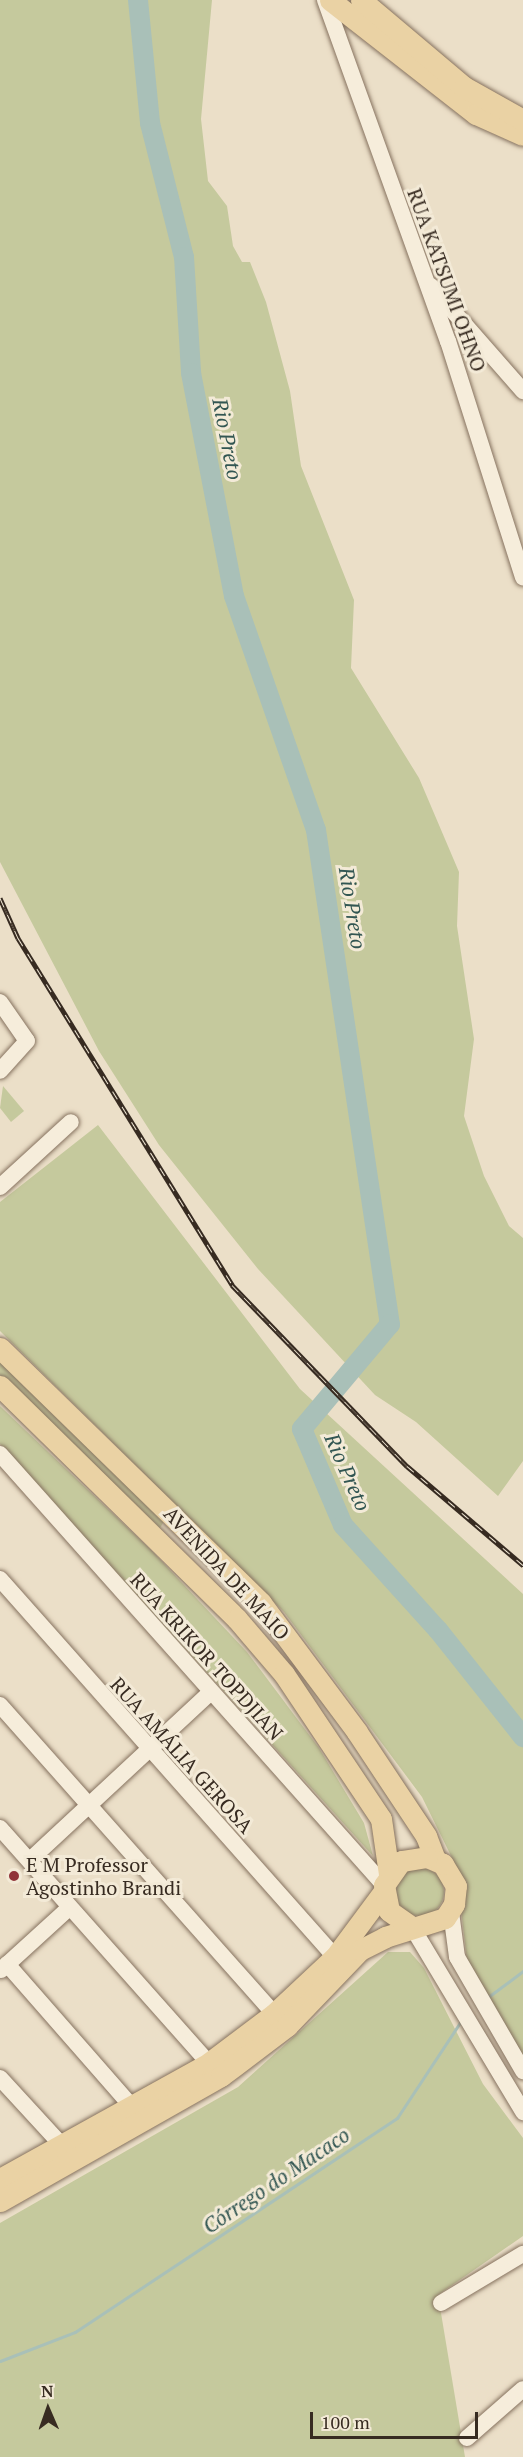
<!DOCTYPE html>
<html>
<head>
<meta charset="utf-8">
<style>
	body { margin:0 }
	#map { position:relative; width:523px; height:2457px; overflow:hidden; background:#ebdfc8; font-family:"PT Serif",serif }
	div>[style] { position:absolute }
	.green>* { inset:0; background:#c5c99d }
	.round { border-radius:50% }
	.stream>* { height:3px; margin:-1.5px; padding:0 1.5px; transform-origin:1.5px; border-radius:1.5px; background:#a9c0b8 }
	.river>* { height:20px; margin:-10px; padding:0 10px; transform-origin:10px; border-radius:10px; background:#a9c0b8 }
	.roads { filter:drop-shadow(0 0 2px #86725f) drop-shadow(0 0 2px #86725f) }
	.minor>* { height:16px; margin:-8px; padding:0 8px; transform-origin:8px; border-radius:8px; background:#f6eddb }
	.major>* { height:21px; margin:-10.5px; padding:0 10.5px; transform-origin:10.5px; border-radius:10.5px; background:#ead2a4 }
	.rail>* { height:5px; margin-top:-2.5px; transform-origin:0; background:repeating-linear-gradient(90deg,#f3ead7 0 9px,#372b21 0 18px); box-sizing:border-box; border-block:2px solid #372b21 }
	.dots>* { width:16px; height:16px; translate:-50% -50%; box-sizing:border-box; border:3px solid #f3ead7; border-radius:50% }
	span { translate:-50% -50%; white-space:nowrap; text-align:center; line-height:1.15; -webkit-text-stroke:6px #f3ead7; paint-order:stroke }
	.street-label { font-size:20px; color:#372b21 }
	.poi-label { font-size:20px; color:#372b21 }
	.left { translate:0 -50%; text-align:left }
	.water-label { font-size:21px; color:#325652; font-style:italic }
	.north { position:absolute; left:18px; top:2379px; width:60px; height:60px; -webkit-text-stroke:4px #f3ead7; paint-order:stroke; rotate:358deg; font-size:16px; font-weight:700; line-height:24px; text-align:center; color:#372b21 }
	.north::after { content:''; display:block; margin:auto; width:21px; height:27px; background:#372b21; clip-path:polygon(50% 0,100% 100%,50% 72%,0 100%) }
	.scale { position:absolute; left:310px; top:2412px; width:168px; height:27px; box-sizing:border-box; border:3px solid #372b21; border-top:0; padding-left:8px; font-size:18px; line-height:21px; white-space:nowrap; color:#372b21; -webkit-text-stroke:4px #f3ead7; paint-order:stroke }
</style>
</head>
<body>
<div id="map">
	<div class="green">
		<div style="clip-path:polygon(0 0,212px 0,201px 119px,208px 181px,227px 206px,233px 246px,242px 262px,250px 262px,266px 302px,290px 391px,301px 466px,354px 600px,351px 668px,419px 778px,459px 872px,457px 926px,474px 1039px,464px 1116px,484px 1176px,509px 1226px,523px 1238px,523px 1461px,498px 1496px,416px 1422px,375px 1395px,258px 1269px,159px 1145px,99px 1051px,0 862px)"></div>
		<div style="clip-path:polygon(3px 1086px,24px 1111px,11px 1122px,0 1108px)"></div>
		<div style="clip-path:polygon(98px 1125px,300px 1389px,523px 1594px,523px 2057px,467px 1961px,456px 1866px,422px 1797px,284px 1612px,0 1331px,0 1202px)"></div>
		<div style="clip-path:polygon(0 1356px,167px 1516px,160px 1528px,0 1375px)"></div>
		<div style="clip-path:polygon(0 1406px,152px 1551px,247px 1652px,319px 1748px,364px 1823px,373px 1856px,0 1444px)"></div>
		<div class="round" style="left:396px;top:1868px;width:48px;height:48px"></div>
		<div style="clip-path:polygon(388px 1952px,410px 1952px,424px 1968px,483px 2084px,523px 2138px,523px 2236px,438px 2295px,465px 2457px,0 2457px,0 2223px,238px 2087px)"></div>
	</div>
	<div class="stream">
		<div style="left:488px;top:1997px;width:44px;rotate:-36.6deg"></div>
		<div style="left:0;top:2361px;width:80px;rotate:-21.1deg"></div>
		<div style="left:75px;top:2332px;width:387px;rotate:-33.6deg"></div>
		<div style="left:397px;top:2118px;width:116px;rotate:-56.6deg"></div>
	</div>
	<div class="river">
		<div style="left:138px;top:0;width:124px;rotate:84.4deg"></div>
		<div style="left:150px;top:123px;width:138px;rotate:75.8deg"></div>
		<div style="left:184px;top:257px;width:116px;rotate:86.5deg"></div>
		<div style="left:191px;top:373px;width:227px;rotate:79.1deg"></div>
		<div style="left:234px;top:596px;width:248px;rotate:70.7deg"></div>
		<div style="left:316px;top:830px;width:500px;rotate:81.5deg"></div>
		<div style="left:390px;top:1324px;width:137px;rotate:130deg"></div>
		<div style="left:302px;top:1429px;width:104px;rotate:66.9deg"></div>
		<div style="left:343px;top:1525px;width:142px;rotate:47.9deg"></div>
		<div style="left:438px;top:1630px;width:137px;rotate:51.5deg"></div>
	</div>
	<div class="roads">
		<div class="minor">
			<div style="left:325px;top:0;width:363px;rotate:70.2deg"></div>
			<div style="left:448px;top:341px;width:248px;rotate:72.4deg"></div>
			<div style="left:431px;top:286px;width:140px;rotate:48.8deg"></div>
			<div style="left:0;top:1002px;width:47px;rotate:55.3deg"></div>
			<div style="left:27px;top:1041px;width:40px;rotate:132deg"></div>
			<div style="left:0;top:1187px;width:96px;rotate:-42.5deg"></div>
			<div style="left:0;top:1454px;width:577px;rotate:48.3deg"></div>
			<div style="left:0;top:1579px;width:505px;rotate:48.45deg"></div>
			<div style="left:0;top:1705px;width:413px;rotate:48.4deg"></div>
			<div style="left:0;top:1828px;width:314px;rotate:48.4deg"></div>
			<div style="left:30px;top:1860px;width:247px;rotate:-42.9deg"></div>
			<div style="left:451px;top:1912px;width:45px;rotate:82.4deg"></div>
			<div style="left:457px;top:1957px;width:132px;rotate:59.9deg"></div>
			<div style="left:412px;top:1927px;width:216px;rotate:59deg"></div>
			<div style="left:7px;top:1964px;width:191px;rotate:48.8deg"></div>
			<div style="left:1px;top:1970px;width:93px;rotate:-42.4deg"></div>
			<div style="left:0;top:2078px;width:102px;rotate:47.4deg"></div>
			<div style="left:441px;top:2303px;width:96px;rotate:-30.9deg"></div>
			<div style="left:467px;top:2438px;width:74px;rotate:-41.2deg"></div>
		</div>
		<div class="major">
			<div style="left:330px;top:0;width:185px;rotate:38deg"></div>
			<div style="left:476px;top:114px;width:51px;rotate:24.1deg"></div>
			<div style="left:361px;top:0;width:135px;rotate:40.2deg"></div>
			<div style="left:464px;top:87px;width:68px;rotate:29.2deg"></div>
			<div style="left:0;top:1348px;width:365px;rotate:44.3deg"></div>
			<div style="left:261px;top:1603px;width:161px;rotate:53.3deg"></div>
			<div style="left:357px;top:1732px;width:125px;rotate:56.4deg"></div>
			<div style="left:426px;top:1836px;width:25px;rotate:69deg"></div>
			<div style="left:0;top:1386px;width:332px;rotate:44.5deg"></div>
			<div style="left:237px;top:1619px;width:72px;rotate:49.5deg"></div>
			<div style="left:284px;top:1674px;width:174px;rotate:56.2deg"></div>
			<div style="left:381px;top:1819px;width:56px;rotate:81.7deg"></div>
			<div style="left:0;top:2179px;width:239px;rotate:-29deg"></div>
			<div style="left:209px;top:2063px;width:81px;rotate:-37deg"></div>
			<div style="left:274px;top:2014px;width:83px;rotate:-43.1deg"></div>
			<div style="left:335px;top:1957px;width:82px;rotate:-53.4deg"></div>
			<div style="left:0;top:2201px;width:254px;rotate:-29.5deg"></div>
			<div style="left:221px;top:2076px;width:83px;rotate:-37.1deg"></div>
			<div style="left:287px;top:2026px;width:105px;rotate:-46.2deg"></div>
			<div style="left:360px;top:1950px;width:28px;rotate:-27deg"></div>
			<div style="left:385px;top:1937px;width:63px;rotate:-17.6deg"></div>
			<div style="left:445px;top:1918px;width:17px;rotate:-57deg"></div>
			<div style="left:454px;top:1904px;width:18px;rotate:-84deg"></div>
			<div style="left:456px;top:1886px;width:26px;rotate:-121deg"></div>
			<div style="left:443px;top:1864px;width:17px;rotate:-156deg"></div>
			<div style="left:427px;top:1857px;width:26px;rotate:171deg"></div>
			<div style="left:401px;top:1861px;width:29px;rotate:125deg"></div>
			<div style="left:384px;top:1885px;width:26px;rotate:79deg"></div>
			<div style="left:389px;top:1911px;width:28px;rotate:35deg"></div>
		</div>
	</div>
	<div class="rail">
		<div style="left:0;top:898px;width:44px;rotate:65.8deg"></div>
		<div style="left:18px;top:938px;width:408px;rotate:58.3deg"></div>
		<div style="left:232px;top:1285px;width:252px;rotate:46deg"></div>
		<div style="left:407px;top:1466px;width:153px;rotate:40.5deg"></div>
	</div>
	<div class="dots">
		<div style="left:14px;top:1876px;background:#903338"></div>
	</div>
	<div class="street-label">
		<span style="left:447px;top:280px;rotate:70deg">RUA KATSUMI OHNO</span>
		<span style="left:227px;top:1573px;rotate:47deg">AVENIDA DE MAIO</span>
		<span style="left:207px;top:1656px;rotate:48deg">RUA KRIKOR TOPDJIAN</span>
		<span style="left:182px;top:1755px;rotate:48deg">RUA AMÁLIA GEROSA</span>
	</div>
	<div class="poi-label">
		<span class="left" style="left:26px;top:1876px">E M Professor<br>Agostinho Brandi</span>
	</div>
	<div class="water-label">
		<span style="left:228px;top:439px;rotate:79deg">Rio Preto</span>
		<span style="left:353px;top:908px;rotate:81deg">Rio Preto</span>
		<span style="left:348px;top:1472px;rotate:66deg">Rio Preto</span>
		<span style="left:276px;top:2180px;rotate:-34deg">Córrego do Macaco</span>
	</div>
	<div class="north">N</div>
	<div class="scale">100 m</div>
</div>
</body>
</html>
